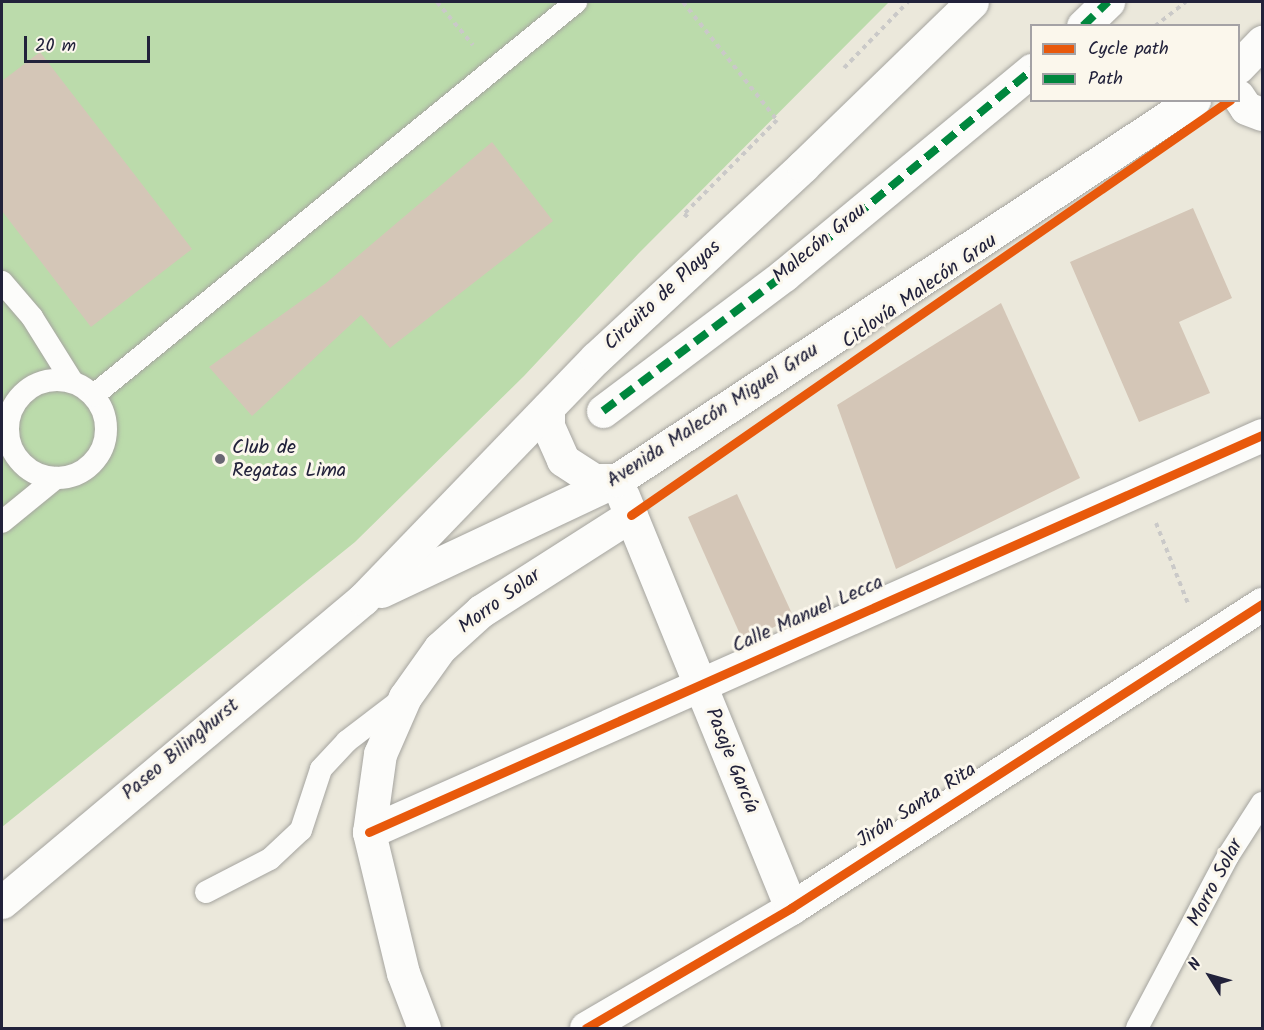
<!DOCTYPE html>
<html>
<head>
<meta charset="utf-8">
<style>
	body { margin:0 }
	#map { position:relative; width:1264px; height:1030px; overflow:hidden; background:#ebe8db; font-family:Kalam,sans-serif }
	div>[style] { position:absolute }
	.green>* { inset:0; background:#bbdbab }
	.building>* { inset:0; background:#d4c6b7 }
	.path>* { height:4px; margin-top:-2px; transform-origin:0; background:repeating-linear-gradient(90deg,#cac9c8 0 4.5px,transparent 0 9px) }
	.roads { filter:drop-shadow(0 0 2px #a5a49f) drop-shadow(0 0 2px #a5a49f) }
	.service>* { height:22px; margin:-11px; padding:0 11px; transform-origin:11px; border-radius:11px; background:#fcfcfa }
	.service>.ring { margin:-11px; padding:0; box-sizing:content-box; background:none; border:22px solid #fcfcfa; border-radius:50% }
	.pedestrian>* { height:33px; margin:-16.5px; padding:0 16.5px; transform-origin:16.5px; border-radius:16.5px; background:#fcfcfa }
	.minor>* { height:33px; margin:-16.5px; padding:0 16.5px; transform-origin:16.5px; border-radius:16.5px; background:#fcfcfa }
	.secondary>* { height:33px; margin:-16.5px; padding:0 16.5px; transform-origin:16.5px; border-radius:16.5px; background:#fcfcfa }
	.quiet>* { height:8px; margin-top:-4px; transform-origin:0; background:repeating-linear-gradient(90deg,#00873e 0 15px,transparent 0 23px) }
	.cycleway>* { height:9px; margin:-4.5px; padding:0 4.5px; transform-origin:4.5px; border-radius:4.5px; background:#e8590c }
	.dots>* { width:16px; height:16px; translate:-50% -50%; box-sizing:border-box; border:3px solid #fbf7ec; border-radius:50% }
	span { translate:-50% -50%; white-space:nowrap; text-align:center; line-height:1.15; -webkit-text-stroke:6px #fbf7ec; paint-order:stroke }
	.street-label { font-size:20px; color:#22223b }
	.poi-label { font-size:20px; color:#22223b }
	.left { translate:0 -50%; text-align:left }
	.frame { position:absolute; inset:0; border:3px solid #22223b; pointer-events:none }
	.legend { position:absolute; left:1030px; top:24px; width:210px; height:78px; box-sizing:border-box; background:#fbf7ec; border:2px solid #a4a2a5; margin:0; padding:8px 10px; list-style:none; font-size:18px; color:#22223b }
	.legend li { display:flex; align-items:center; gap:12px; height:30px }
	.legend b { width:30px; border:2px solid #a4a2a5 }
	.north { position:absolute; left:1180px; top:946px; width:60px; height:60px; -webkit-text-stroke:4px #fbf7ec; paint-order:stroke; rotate:307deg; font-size:16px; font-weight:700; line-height:24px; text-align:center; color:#22223b }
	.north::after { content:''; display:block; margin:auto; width:21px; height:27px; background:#22223b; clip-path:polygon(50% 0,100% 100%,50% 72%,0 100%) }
	.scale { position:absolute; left:24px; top:36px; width:126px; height:27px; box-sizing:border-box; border:3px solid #22223b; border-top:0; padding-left:8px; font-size:18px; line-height:21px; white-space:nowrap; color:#22223b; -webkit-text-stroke:4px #fbf7ec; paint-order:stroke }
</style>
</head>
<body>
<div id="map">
	<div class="green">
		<div style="clip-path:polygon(2px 2px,889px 2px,639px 253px,524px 376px,355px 542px,2px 827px)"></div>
	</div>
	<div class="building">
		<div style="clip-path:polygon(40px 52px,192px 249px,91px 327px,2px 211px,2px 81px)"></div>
		<div style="clip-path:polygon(492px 142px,553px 221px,390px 348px,361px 315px,252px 416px,209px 367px,326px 283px)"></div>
		<div style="clip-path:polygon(1193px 208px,1232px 298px,1179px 322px,1210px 393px,1139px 422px,1070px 262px)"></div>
		<div style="clip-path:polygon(1001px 303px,1080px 478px,896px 569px,837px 405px)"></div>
		<div style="clip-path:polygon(737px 494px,794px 618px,743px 641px,688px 517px)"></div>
	</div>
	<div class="path">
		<div style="left:437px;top:2px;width:56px;rotate:50.1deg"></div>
		<div style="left:683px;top:2px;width:151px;rotate:51.5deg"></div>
		<div style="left:777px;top:120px;width:132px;rotate:134.7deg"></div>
		<div style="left:684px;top:214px;width:6px;rotate:39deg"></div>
		<div style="left:1155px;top:26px;width:39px;rotate:-38deg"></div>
		<div style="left:844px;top:68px;width:92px;rotate:-45.9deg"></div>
		<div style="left:1156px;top:523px;width:89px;rotate:68.3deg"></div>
	</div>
	<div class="roads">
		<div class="service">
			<div style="left:2px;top:282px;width:46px;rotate:49.4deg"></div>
			<div style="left:32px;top:317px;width:75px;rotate:58deg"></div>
			<div class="ring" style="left:8px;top:380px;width:76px;height:76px"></div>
			<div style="left:94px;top:395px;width:622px;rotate:-39.19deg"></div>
			<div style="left:2px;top:522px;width:70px;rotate:-39.2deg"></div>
			<div style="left:206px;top:892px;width:72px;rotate:-27.3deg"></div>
			<div style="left:270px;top:859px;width:42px;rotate:-43.1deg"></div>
			<div style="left:301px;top:830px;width:64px;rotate:-71.8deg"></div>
			<div style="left:321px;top:769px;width:38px;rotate:-47deg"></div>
			<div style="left:347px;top:741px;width:69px;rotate:-37.4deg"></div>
			<div style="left:1137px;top:1028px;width:195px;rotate:-62.1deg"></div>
			<div style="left:1228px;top:856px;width:63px;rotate:-57.3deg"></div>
		</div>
		<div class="pedestrian">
			<div style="left:1083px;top:26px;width:35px;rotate:-44deg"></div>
			<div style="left:603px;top:411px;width:226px;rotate:-36.9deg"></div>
			<div style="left:784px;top:275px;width:322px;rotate:-39.6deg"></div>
		</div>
		<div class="minor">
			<div style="left:1238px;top:96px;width:14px;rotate:56deg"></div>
			<div style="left:1246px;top:108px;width:17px;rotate:21deg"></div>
			<div style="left:623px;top:496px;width:445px;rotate:67.8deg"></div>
			<div style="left:369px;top:832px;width:977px;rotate:-23.97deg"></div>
			<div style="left:424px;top:1028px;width:59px;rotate:-110.9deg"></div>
			<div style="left:403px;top:973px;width:145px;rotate:-103.6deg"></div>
			<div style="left:369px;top:832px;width:79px;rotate:-82deg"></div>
			<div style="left:380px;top:754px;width:62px;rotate:-66.3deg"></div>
			<div style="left:405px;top:697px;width:60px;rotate:-54.5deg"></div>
			<div style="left:440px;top:648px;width:55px;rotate:-42.1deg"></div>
			<div style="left:481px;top:611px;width:178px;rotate:-32.6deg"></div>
			<div style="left:586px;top:1028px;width:238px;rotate:-30.3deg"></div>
			<div style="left:791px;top:908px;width:561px;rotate:-32.84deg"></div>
		</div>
		<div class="secondary">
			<div style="left:1238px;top:67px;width:35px;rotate:-46deg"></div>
			<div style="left:548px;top:408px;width:18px;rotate:90deg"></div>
			<div style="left:548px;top:426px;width:37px;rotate:66deg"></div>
			<div style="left:563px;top:460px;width:37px;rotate:33deg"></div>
			<div style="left:594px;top:480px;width:23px"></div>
			<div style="left:381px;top:591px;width:261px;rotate:-25.2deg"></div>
			<div style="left:617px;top:480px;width:691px;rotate:-33.37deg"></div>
			<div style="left:2px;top:902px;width:471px;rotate:-40deg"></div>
			<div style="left:363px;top:599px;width:335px;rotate:-46deg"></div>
			<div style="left:596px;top:358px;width:282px;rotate:-42.8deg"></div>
			<div style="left:803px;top:166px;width:235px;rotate:-44.1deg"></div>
		</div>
	</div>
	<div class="quiet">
		<div style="left:1083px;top:26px;width:35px;rotate:-44deg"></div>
		<div style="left:603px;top:411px;width:226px;rotate:-36.9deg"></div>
		<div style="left:784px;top:275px;width:322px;rotate:-39.6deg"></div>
	</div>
	<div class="cycleway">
		<div style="left:631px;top:515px;width:729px;rotate:-34.72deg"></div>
		<div style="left:369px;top:832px;width:977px;rotate:-23.97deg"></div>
		<div style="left:586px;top:1028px;width:238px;rotate:-30.3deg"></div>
		<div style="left:791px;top:908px;width:561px;rotate:-32.84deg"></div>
	</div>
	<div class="dots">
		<div style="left:220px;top:459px;background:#686773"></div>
	</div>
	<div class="street-label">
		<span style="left:820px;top:244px;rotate:-39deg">Malecón Grau</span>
		<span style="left:920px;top:292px;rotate:-35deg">Ciclovía Malecón Grau</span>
		<span style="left:663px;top:296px;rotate:-43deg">Circuito de Playas</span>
		<span style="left:713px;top:416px;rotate:-33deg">Avenida Malecón Miguel Grau</span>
		<span style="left:500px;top:602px;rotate:-36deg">Morro Solar</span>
		<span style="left:808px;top:615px;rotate:-24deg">Calle Manuel Lecca</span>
		<span style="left:181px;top:750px;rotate:-40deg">Paseo Bilinghurst</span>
		<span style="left:731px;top:761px;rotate:68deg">Pasaje García</span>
		<span style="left:917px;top:806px;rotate:-33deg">Jirón Santa Rita</span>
		<span style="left:1216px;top:883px;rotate:-62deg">Morro Solar</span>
	</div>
	<div class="poi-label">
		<span class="left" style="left:232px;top:460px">Club de<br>Regatas Lima</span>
	</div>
	<div class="frame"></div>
	<ul class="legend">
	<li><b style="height:8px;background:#e8590c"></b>Cycle path</li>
	<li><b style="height:8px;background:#00873e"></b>Path</li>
	</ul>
	<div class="north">N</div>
	<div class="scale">20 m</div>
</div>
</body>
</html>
